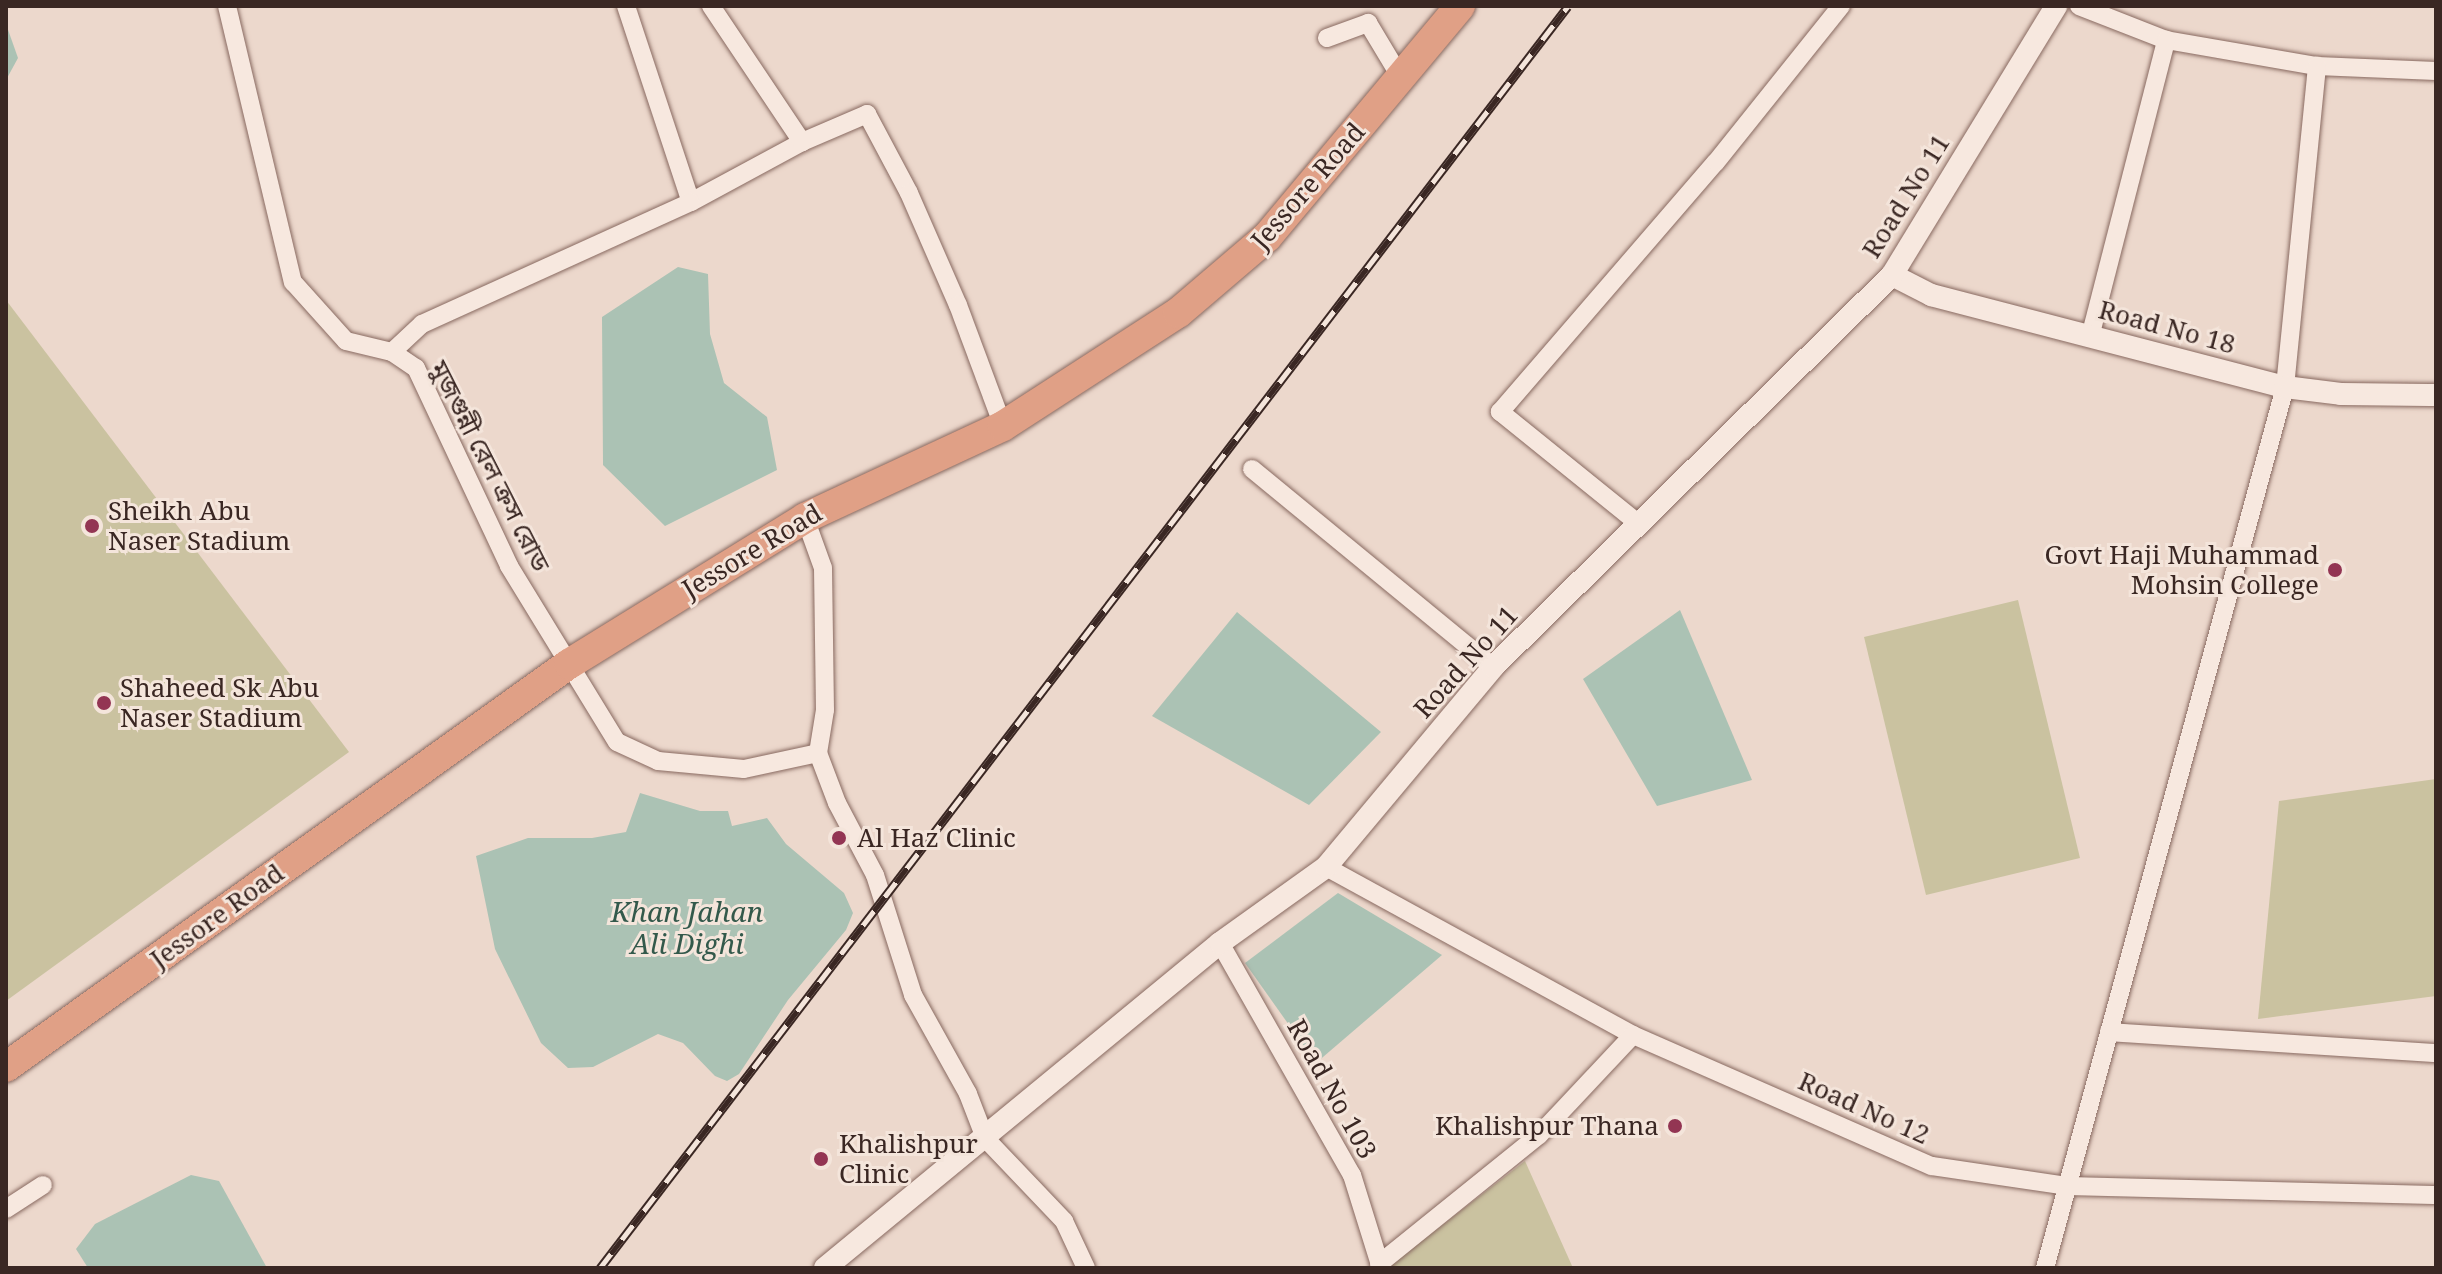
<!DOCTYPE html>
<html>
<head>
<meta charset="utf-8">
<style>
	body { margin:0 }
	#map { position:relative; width:2442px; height:1274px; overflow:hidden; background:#ecd8cc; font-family:"Noto Serif","Noto Sans Bengali",serif }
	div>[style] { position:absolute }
	.green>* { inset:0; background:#cac2a0 }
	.water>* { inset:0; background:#abc2b4 }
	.roads { filter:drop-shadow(0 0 2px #886960) drop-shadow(0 0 2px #886960) }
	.minor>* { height:18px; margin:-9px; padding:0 9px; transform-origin:9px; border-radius:9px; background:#f7e8df }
	.tertiary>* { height:22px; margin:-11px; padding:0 11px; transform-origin:11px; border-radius:11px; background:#f7e8df }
	.trunk>* { height:30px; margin:-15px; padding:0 15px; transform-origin:15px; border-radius:15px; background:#e0a086 }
	.rail>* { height:9px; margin-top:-4.5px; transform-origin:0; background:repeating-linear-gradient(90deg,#f4e5db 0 18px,#3a2723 0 36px); box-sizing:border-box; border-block:2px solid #3a2723 }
	.dots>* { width:22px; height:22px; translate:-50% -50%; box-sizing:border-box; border:4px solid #f4e5db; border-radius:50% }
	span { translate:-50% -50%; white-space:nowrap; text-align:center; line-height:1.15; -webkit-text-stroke:6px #f4e5db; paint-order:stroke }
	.street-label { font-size:26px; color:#3a2723 }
	.poi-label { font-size:26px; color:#3a2723 }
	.left { translate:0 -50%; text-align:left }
	.right { translate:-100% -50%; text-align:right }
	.water-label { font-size:28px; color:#33594b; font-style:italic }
	.frame { position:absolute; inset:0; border:8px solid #3a2723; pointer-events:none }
</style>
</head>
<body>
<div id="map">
	<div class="green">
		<div style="clip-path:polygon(6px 300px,349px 752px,6px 1001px)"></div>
		<div style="clip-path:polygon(2018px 600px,2080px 858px,1926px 895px,1864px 637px)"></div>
		<div style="clip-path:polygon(2436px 779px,2436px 996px,2258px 1019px,2279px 801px)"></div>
		<div style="clip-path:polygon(1525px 1161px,1573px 1268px,1389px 1268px,1388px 1267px)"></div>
	</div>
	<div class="water">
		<div style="clip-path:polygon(6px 24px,18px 58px,6px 80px)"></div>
		<div style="clip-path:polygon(678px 267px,708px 274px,710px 334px,724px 383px,767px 417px,777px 470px,665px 526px,603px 465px,602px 317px)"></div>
		<div style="clip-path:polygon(1680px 610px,1752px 780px,1657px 806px,1583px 679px)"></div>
		<div style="clip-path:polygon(1237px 612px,1381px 732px,1309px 805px,1152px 716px)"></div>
		<div style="clip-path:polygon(640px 793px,700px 811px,728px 811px,732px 826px,767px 818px,786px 844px,844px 893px,853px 913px,846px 930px,788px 1000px,739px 1074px,727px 1081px,715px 1076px,683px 1043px,658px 1034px,593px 1067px,568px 1068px,541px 1043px,495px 949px,476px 856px,528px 838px,592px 838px,626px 832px)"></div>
		<div style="clip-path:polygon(1338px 893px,1442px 955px,1316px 1063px,1245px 963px)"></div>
		<div style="clip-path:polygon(191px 1175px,219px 1181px,267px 1268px,88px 1268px,76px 1249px,95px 1224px)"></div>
	</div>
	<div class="roads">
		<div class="minor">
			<div style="left:227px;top:6px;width:284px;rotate:76.6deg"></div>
			<div style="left:293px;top:282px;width:79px;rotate:48.1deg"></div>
			<div style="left:346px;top:341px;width:47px;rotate:13.4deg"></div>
			<div style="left:392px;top:352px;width:29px;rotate:34deg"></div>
			<div style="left:416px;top:368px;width:219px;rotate:64.8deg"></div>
			<div style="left:509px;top:566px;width:206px;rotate:58.5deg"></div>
			<div style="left:617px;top:742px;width:45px;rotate:24.9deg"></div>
			<div style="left:658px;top:761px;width:86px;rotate:5.3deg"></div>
			<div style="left:744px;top:769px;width:76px;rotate:-12.2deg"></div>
			<div style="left:626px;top:6px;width:206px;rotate:71.7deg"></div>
			<div style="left:691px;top:202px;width:126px;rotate:-28.4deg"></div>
			<div style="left:802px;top:142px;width:71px;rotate:-23.3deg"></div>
			<div style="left:867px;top:114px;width:89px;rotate:62deg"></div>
			<div style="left:909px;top:193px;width:122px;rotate:66.4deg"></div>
			<div style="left:958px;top:305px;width:129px;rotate:69.6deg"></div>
			<div style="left:711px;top:6px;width:164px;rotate:56.2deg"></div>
			<div style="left:2079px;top:6px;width:93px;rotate:21.3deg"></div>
			<div style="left:2166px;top:40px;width:153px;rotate:9.8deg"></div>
			<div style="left:2317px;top:66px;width:119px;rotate:2.4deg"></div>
			<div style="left:1327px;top:38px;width:44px;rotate:-20.1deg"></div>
			<div style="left:1368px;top:23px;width:64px;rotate:59deg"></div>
			<div style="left:2090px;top:337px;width:307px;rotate:-75.6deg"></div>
			<div style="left:392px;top:352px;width:41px;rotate:-43deg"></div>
			<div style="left:422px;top:324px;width:295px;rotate:-24.4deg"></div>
			<div style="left:1252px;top:469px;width:312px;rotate:39.4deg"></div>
			<div style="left:805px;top:518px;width:53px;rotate:70.2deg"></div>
			<div style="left:823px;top:568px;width:142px;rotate:89.2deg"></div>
			<div style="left:825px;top:710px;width:44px;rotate:99.2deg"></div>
			<div style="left:818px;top:753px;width:53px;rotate:69.2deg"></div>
			<div style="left:837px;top:803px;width:81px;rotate:62.2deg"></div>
			<div style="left:875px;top:875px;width:126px;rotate:72.4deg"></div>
			<div style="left:913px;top:995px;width:113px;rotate:60.9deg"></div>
			<div style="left:968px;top:1094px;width:47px;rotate:68.9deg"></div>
			<div style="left:985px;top:1138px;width:115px;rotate:46.4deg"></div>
			<div style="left:1064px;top:1221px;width:52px;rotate:64.9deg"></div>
			<div style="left:1639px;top:524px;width:179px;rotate:-141.1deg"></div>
			<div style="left:1500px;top:412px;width:330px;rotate:-49.2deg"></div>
			<div style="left:1716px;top:162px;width:200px;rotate:-51.3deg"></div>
			<div style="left:1326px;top:867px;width:350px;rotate:28.7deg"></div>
			<div style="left:1633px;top:1035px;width:326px;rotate:23.7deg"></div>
			<div style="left:1932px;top:1166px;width:136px;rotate:8.4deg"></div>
			<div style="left:2067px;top:1186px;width:369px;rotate:1.4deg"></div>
			<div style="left:1220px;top:943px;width:267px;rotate:60.4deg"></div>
			<div style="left:1352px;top:1175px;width:97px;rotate:72.7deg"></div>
			<div style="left:2109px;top:1032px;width:328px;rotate:3.7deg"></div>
			<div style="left:6px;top:1209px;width:44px;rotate:-33deg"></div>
			<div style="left:1379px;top:1264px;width:206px;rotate:-38.9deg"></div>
			<div style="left:1539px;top:1135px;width:137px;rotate:-46.8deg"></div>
			<div style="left:2045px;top:1268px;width:913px;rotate:-74.76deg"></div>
			<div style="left:2285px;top:387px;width:323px;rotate:-84.3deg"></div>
		</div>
		<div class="tertiary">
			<div style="left:1892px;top:275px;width:44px;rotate:27.1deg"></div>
			<div style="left:1931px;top:295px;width:366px;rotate:14.6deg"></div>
			<div style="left:2285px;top:387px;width:56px;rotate:7.1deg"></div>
			<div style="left:2341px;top:394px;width:95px;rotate:0.6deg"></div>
			<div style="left:825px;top:1268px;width:512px;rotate:-39.45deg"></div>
			<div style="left:1220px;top:943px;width:130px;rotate:-35.6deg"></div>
			<div style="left:1326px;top:867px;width:261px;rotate:-50.1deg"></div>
			<div style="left:1493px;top:667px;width:559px;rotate:-44.49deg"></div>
			<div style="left:1892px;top:275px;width:315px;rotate:-58.6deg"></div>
		</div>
		<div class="trunk">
			<div style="left:6px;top:1067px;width:692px;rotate:-35.6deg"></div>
			<div style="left:569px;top:664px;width:278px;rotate:-31.7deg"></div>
			<div style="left:805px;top:518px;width:218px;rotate:-24.9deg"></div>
			<div style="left:1003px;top:426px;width:208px;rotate:-32.9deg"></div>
			<div style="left:1178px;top:313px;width:117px;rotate:-40.5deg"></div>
			<div style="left:1267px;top:237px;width:301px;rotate:-50.1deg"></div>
		</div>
	</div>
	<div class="rail">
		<div style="left:600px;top:1268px;width:1590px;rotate:-52.51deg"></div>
	</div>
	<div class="dots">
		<div style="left:92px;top:526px;background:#933553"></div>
		<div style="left:2335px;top:570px;background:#933553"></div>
		<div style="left:104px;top:703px;background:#933553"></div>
		<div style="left:839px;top:838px;background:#933553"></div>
		<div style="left:1675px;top:1126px;background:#933553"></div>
		<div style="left:821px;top:1159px;background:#933553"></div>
	</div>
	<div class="street-label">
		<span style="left:1308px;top:186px;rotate:-49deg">Jessore Road</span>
		<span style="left:1906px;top:196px;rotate:-58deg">Road No 11</span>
		<span style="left:2167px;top:327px;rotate:15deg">Road No 18</span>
		<span style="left:490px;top:466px;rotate:63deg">মুজগুন্নী রেল ক্রস রোড</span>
		<span style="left:752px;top:551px;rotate:-31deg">Jessore Road</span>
		<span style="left:1466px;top:662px;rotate:-48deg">Road No 11</span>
		<span style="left:217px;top:916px;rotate:-36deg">Jessore Road</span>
		<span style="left:1332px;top:1089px;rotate:61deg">Road No 103</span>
		<span style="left:1864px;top:1108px;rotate:24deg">Road No 12</span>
	</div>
	<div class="poi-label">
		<span class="left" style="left:108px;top:526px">Sheikh Abu<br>Naser Stadium</span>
		<span class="right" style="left:2319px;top:570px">Govt Haji Muhammad<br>Mohsin College</span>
		<span class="left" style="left:120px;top:703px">Shaheed Sk Abu<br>Naser Stadium</span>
		<span class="left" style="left:857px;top:838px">Al Haz Clinic</span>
		<span class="right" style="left:1659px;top:1126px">Khalishpur Thana</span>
		<span class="left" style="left:839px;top:1159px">Khalishpur<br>Clinic</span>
	</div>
	<div class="water-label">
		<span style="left:687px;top:927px">Khan Jahan<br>Ali Dighi</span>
	</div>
	<div class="frame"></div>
</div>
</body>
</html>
